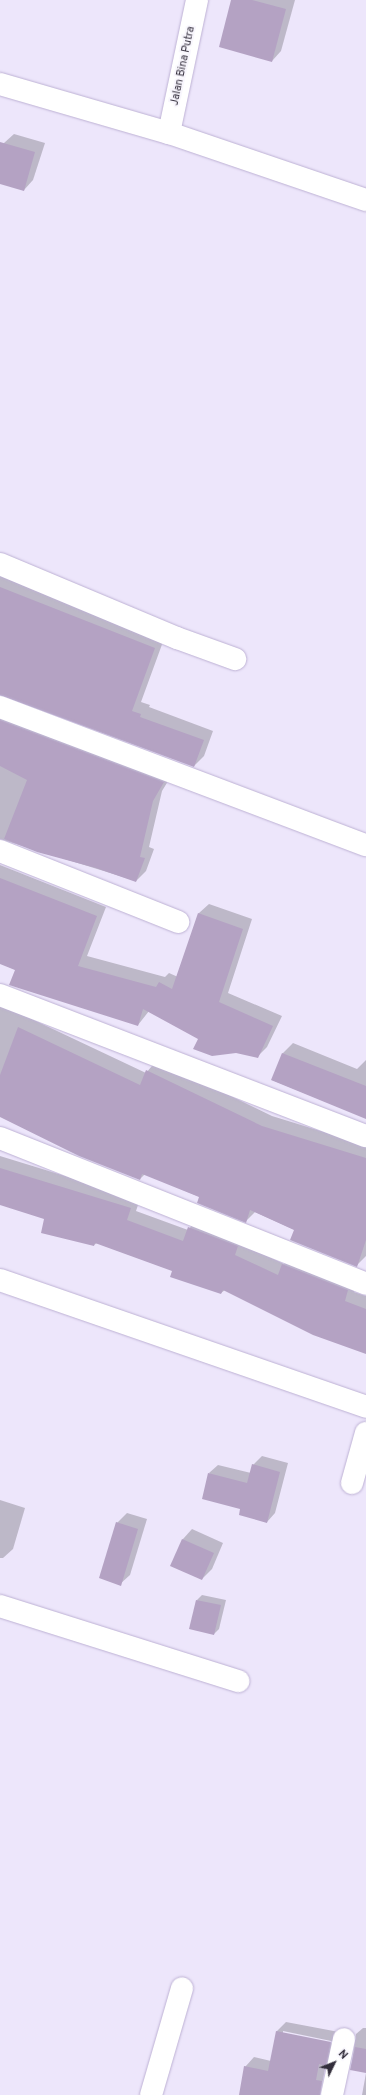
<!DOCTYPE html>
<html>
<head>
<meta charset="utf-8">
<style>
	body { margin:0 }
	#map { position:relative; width:366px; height:2095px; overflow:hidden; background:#ede6fb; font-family:Overpass,sans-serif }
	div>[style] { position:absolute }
	.shadow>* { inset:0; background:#0003 }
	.building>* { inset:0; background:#b4a2c3 }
	.roads { filter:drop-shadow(0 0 1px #bdb1d4) drop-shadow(0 0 1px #bdb1d4) }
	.minor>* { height:22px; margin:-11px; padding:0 11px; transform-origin:11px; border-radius:11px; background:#fff }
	span { translate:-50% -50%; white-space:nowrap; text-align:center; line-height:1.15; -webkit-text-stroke:4px #f8f6fd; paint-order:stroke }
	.street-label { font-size:11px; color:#322d3b }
	.north { position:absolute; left:314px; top:2043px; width:40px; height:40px; -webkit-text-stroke:3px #f8f6fd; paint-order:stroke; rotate:47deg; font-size:11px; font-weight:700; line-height:16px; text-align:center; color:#322d3b }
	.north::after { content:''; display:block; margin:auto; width:14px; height:18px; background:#322d3b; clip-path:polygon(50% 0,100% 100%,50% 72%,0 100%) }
</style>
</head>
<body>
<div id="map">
	<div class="shadow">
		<div style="clip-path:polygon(232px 0,295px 0,281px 51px,272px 61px)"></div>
		<div style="clip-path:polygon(14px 134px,45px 143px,33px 180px,24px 190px,0 183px,0 157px,4px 143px)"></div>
		<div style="clip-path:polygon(0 574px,164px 639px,141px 702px,150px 705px,149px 707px,213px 731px,204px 756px,194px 766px,0 695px)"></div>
		<div style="clip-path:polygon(0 703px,173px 773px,162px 791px,149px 847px,154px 849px,146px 871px,136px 881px,0 839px)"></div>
		<div style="clip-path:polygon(0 865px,106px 907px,87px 956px,165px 977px,169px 973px,178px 977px,199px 913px,209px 904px,252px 919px,228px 993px,282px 1016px,267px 1047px,257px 1057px,236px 1052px,199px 1038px,149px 1011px,138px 1025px,0 963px)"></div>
		<div style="clip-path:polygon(0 1004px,146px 1073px,157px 1060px,272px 1116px,366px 1145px,366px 1256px,356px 1266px,295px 1230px,255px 1212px,246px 1221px,200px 1197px,145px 1174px,140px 1179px,0 1116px)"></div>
		<div style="clip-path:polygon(293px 1043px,357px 1069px,366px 1060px,366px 1118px,272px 1080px,283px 1053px)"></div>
		<div style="clip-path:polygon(0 1156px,140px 1199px,136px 1211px,188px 1230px,199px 1217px,244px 1245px,284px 1264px,293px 1255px,357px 1281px,354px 1292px,366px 1296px,366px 1353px,225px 1290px,221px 1293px,174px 1271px,97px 1243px,94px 1245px,46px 1218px,0 1204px)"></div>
		<div style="clip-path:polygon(262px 1456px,288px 1463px,275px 1513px,267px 1522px,241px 1508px,209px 1473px,218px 1465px,251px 1473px,253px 1465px)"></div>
		<div style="clip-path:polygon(0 1500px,25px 1508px,13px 1549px,3px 1558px,0 1558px)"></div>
		<div style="clip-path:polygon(127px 1513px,147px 1519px,130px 1575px,120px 1584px,117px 1523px)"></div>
		<div style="clip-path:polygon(192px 1529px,223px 1543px,212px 1569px,202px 1579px,172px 1566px,183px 1539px)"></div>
		<div style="clip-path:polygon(202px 1595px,226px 1600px,219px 1629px,214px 1634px,197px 1600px)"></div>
		<div style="clip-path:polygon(evenodd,286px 2022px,339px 2032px,335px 2055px,326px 2064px,320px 2095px,240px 2095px,245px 2067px,254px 2057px,271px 2061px,277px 2031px,286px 2022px,283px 2031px,336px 2042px,335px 2044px,283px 2033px,283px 2031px)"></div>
		<div style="clip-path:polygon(363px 2028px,366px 2028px,366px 2072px,351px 2069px,356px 2034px)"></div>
		<div style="clip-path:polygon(366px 2073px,366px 2095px,362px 2095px)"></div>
	</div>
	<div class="building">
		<div style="clip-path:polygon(231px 0,252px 0,286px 9px,272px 62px,219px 47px)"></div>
		<div style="clip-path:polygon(0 142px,35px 152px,24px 191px,0 184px)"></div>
		<div style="clip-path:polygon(0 587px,155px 648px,132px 711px,141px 714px,140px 717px,204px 740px,194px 767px,0 695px)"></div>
		<div style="clip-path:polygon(0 720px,164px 782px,153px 801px,140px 857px,145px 858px,136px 882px,96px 868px,37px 852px,4px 839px,27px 780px,0 766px)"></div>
		<div style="clip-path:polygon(0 878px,97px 916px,78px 966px,156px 987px,159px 982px,172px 989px,198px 913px,243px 929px,219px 1002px,273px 1026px,258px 1058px,236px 1053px,212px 1056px,193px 1049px,198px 1039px,143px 1009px,138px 1026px,9px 985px,15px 970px,0 964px)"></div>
		<div style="clip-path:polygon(18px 1027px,140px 1085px,146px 1070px,262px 1126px,366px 1158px,366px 1240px,357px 1267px,290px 1240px,294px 1230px,250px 1210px,246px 1223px,197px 1203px,199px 1197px,142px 1174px,140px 1180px,79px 1156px,0 1117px,0 1075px)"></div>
		<div style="clip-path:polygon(282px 1053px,366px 1086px,366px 1119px,271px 1080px)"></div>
		<div style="clip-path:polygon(0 1168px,131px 1208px,127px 1220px,183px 1241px,188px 1227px,238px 1246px,235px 1255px,278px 1275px,282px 1264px,348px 1290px,345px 1301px,366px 1309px,366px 1354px,313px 1335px,223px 1290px,221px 1294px,170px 1277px,172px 1271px,95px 1243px,94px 1246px,41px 1233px,44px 1219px,0 1205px)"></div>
		<div style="clip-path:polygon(252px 1464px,280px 1472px,267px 1523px,239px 1515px,240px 1509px,202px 1499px,208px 1473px,247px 1483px)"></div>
		<div style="clip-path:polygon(116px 1522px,138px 1529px,121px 1586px,99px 1578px)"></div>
		<div style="clip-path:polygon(182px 1539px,214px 1553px,202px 1580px,170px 1566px)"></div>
		<div style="clip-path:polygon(196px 1600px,221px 1605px,214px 1635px,189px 1629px)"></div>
		<div style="clip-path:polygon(276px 2031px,331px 2042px,326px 2066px,319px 2064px,316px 2080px,322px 2081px,320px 2095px,239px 2095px,244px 2066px,268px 2071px)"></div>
		<div style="clip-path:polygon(355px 2047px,366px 2049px,366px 2073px,350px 2070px)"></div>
	</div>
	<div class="roads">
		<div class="minor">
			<div style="left:0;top:84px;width:176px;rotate:16.2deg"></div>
			<div style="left:169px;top:133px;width:208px;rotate:18.8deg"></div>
			<div style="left:169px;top:133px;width:136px;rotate:-78.1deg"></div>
			<div style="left:0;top:564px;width:192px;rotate:22.7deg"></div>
			<div style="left:177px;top:638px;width:62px;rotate:19.9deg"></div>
			<div style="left:0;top:707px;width:391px;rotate:20.7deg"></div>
			<div style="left:0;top:851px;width:192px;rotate:21.7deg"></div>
			<div style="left:0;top:995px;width:392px;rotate:21.1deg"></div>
			<div style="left:0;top:1138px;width:394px;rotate:21.7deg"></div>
			<div style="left:0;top:1280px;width:387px;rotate:19.1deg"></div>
			<div style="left:352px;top:1483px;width:52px;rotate:-74.4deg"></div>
			<div style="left:0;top:1606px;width:250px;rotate:17.5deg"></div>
			<div style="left:151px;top:2095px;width:111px;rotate:-73.8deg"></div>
			<div style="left:332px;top:2095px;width:57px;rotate:-77.9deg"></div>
		</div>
	</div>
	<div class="street-label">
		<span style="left:183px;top:66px;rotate:-78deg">Jalan Bina Putra</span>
	</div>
	<div class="north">N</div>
</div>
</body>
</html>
